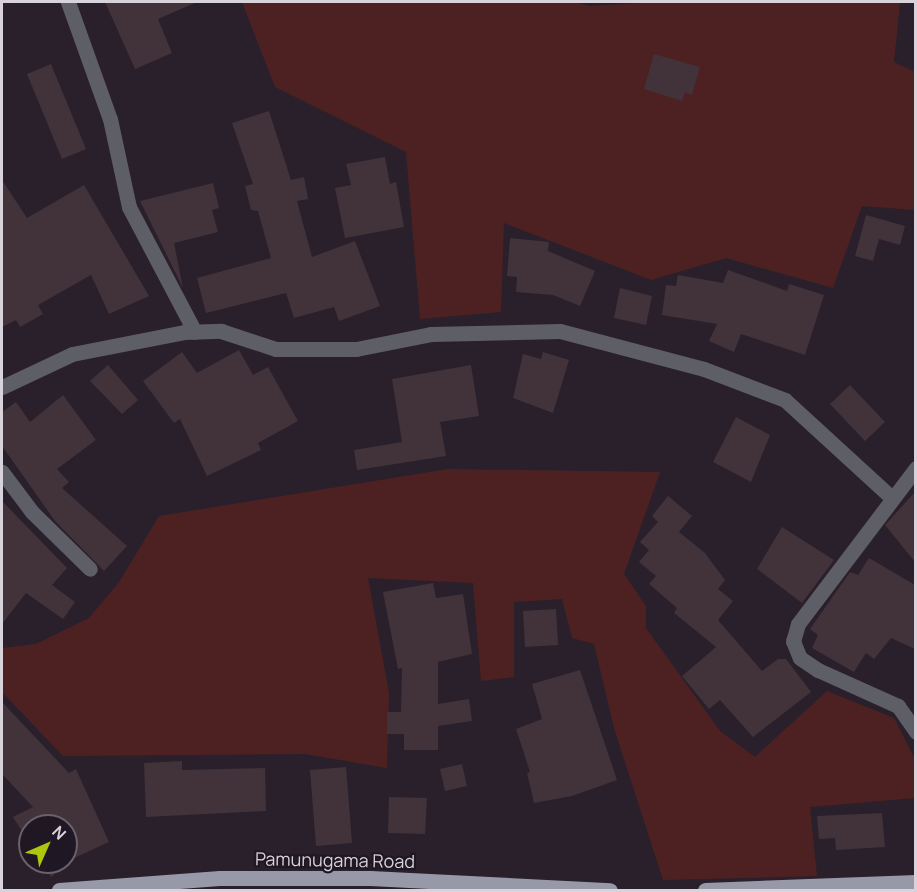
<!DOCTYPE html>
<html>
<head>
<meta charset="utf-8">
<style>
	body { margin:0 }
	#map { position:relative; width:917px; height:892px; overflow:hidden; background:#29202c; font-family:Manrope,sans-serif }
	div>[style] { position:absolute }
	.green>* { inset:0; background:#4d2122 }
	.building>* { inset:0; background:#423239 }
	.minor>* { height:15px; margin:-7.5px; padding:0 7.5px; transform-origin:7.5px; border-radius:7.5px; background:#5e5e66 }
	.major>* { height:15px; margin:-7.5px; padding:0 7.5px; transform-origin:7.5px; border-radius:7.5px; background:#9899a8 }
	span { translate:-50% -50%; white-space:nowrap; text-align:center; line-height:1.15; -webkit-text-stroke:4.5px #1f1723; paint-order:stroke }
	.street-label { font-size:18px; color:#d8d2da }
	.frame { position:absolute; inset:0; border:3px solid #d8d2da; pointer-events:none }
	.north { position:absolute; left:18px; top:814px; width:60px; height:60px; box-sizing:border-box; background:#1f1723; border:2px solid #69626c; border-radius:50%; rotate:45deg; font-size:16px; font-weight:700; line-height:24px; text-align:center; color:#d8d2da }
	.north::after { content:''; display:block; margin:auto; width:21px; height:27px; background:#adc60e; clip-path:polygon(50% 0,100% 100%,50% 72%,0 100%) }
</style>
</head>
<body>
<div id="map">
	<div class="green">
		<div style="clip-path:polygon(242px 2px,575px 2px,590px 6px,655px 2px,900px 2px,894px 62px,915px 72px,915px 210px,862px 206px,833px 288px,726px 258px,651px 280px,504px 223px,501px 312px,420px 319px,406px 152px,275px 87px)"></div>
		<div style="clip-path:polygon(448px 469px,660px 472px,624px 574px,646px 606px,646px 628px,720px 731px,755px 757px,827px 691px,894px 718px,915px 759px,915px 798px,810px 807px,817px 876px,663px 880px,614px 728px,594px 644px,572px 638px,562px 599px,514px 602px,514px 677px,481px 681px,473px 583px,368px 578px,389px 693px,387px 768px,305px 754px,63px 756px,2px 692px,2px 648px,36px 644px,89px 618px,119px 582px,159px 516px)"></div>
	</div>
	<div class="building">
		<div style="clip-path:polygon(105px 2px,197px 2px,158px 19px,172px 53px,135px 69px)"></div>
		<div style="clip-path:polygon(654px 54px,700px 67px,692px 95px,685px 92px,682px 101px,644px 89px)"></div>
		<div style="clip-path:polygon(51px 64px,86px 149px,62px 159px,27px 74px)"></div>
		<div style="clip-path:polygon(269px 111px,291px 180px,304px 177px,308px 199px,297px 201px,312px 257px,355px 241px,380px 306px,339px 321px,334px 307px,294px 318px,286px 293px,206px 313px,197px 278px,271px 258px,258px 211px,251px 210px,245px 186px,253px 184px,232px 123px)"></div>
		<div style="clip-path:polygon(385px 157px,390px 184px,396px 182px,404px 227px,345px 238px,335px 188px,351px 185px,346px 164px)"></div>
		<div style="clip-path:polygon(2px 180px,27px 218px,84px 185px,149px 296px,109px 314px,91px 275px,38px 305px,43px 314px,20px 327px,16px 320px,2px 327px)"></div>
		<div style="clip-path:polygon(213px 183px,219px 208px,212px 210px,218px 232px,174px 243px,183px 288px,140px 201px)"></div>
		<div style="clip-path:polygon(866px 215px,905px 226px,900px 245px,879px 239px,873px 261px,855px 256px)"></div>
		<div style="clip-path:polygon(510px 238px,549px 242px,548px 251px,595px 271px,580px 306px,553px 295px,516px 292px,517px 277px,507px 276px)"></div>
		<div style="clip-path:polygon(728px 270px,787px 291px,789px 284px,824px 295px,805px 355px,741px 334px,734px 352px,709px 341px,717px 324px,662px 315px,666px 285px,676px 286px,678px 275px,723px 283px)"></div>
		<div style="clip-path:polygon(620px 288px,652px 296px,646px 325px,614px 318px)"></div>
		<div style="clip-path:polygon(239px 350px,253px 375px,268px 367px,298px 421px,258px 443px,261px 450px,207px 476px,180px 419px,174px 423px,143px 381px,182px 352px,197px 373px)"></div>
		<div style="clip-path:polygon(543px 352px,569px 360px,553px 413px,513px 398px,523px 354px,541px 359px)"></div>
		<div style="clip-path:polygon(108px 365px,138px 400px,122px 414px,90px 381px)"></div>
		<div style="clip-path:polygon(471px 365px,479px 416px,440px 422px,446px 456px,357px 470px,354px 450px,402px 442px,392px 379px)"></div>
		<div style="clip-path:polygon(850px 385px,885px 422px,865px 441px,830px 404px)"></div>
		<div style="clip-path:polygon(63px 395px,96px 440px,57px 469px,69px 482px,62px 488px,127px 546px,104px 571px,55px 521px,2px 446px,2px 412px,16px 402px,30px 422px)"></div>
		<div style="clip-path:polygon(736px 417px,770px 435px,751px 482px,713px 462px)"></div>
		<div style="clip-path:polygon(915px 492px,915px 562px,885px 525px)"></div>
		<div style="clip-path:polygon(668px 496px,692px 516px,679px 532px,705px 553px,725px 580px,718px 589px,733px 601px,718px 620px,762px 671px,778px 659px,786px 659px,811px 692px,753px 737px,720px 700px,709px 709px,682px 676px,716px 647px,674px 613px,677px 608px,649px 584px,656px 576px,639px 562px,649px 550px,640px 542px,658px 522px,652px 516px)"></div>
		<div style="clip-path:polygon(2px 501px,67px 568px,52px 585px,75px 602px,63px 619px,26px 593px,2px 624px)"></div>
		<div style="clip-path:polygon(782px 527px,834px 560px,802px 603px,757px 569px)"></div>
		<div style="clip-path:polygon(869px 558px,915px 585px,915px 649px,891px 638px,874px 659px,866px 653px,854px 672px,812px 648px,818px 635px,810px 629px,850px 572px,858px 575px)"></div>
		<div style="clip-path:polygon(433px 583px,436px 598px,463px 594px,472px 654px,438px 662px,438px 704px,469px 699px,472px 721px,438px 726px,438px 750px,404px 750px,404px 734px,387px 734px,387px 712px,401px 712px,402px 668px,398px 669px,383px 592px)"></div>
		<div style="clip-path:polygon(556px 609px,558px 645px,525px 647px,523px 611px)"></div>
		<div style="clip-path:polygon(580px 670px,617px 780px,572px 796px,534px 803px,527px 773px,530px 772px,516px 729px,542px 719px,532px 684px)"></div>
		<div style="clip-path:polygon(2px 702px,69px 773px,76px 769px,109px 842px,70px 860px,51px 877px,41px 862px,66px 862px,66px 826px,30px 826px,30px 844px,13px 817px,33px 807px,2px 774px)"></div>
		<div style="clip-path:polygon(182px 761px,182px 770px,265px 768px,266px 811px,146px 817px,144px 763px)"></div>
		<div style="clip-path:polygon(462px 764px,467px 786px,445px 791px,440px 769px)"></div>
		<div style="clip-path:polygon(346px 767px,352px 843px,316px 846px,310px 770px)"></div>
		<div style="clip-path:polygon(389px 797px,427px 798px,425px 834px,388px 833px)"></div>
		<div style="clip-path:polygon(882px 813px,885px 847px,836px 850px,835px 838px,819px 839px,817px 816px)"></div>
	</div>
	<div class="minor">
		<div style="left:68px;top:2px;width:124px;rotate:70.3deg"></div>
		<div style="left:110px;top:119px;width:90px;rotate:77.8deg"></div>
		<div style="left:129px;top:207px;width:141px;rotate:62.2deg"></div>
		<div style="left:2px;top:387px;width:77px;rotate:-25.2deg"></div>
		<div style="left:72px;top:354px;width:114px;rotate:-11.1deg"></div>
		<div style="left:184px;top:332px;width:37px;rotate:-2deg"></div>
		<div style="left:221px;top:331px;width:58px;rotate:18.1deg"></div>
		<div style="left:276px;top:349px;width:80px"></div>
		<div style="left:356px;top:349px;width:76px;rotate:-11.3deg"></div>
		<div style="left:431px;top:334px;width:129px;rotate:-1.3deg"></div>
		<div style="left:560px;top:331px;width:149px;rotate:14.8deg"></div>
		<div style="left:704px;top:369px;width:87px;rotate:20.9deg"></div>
		<div style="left:785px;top:400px;width:144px;rotate:42.5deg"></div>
		<div style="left:916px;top:468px;width:196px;rotate:127.1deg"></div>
		<div style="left:798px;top:624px;width:18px;rotate:106deg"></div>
		<div style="left:793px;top:641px;width:18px;rotate:68deg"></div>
		<div style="left:800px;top:658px;width:22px;rotate:34deg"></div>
		<div style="left:818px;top:670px;width:88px;rotate:24.2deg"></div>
		<div style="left:898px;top:706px;width:32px;rotate:55deg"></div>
		<div style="left:2px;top:472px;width:50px;rotate:53.1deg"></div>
		<div style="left:32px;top:512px;width:81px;rotate:44.5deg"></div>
	</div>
	<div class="major">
		<div style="left:59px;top:890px;width:161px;rotate:-4.3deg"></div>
		<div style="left:220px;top:878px;width:150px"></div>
		<div style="left:370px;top:878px;width:240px;rotate:2.9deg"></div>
		<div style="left:705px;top:890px;width:211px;rotate:-2.2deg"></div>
	</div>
	<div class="street-label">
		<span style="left:335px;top:860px;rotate:1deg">Pamunugama Road</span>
	</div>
	<div class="frame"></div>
	<div class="north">N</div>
</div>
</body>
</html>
